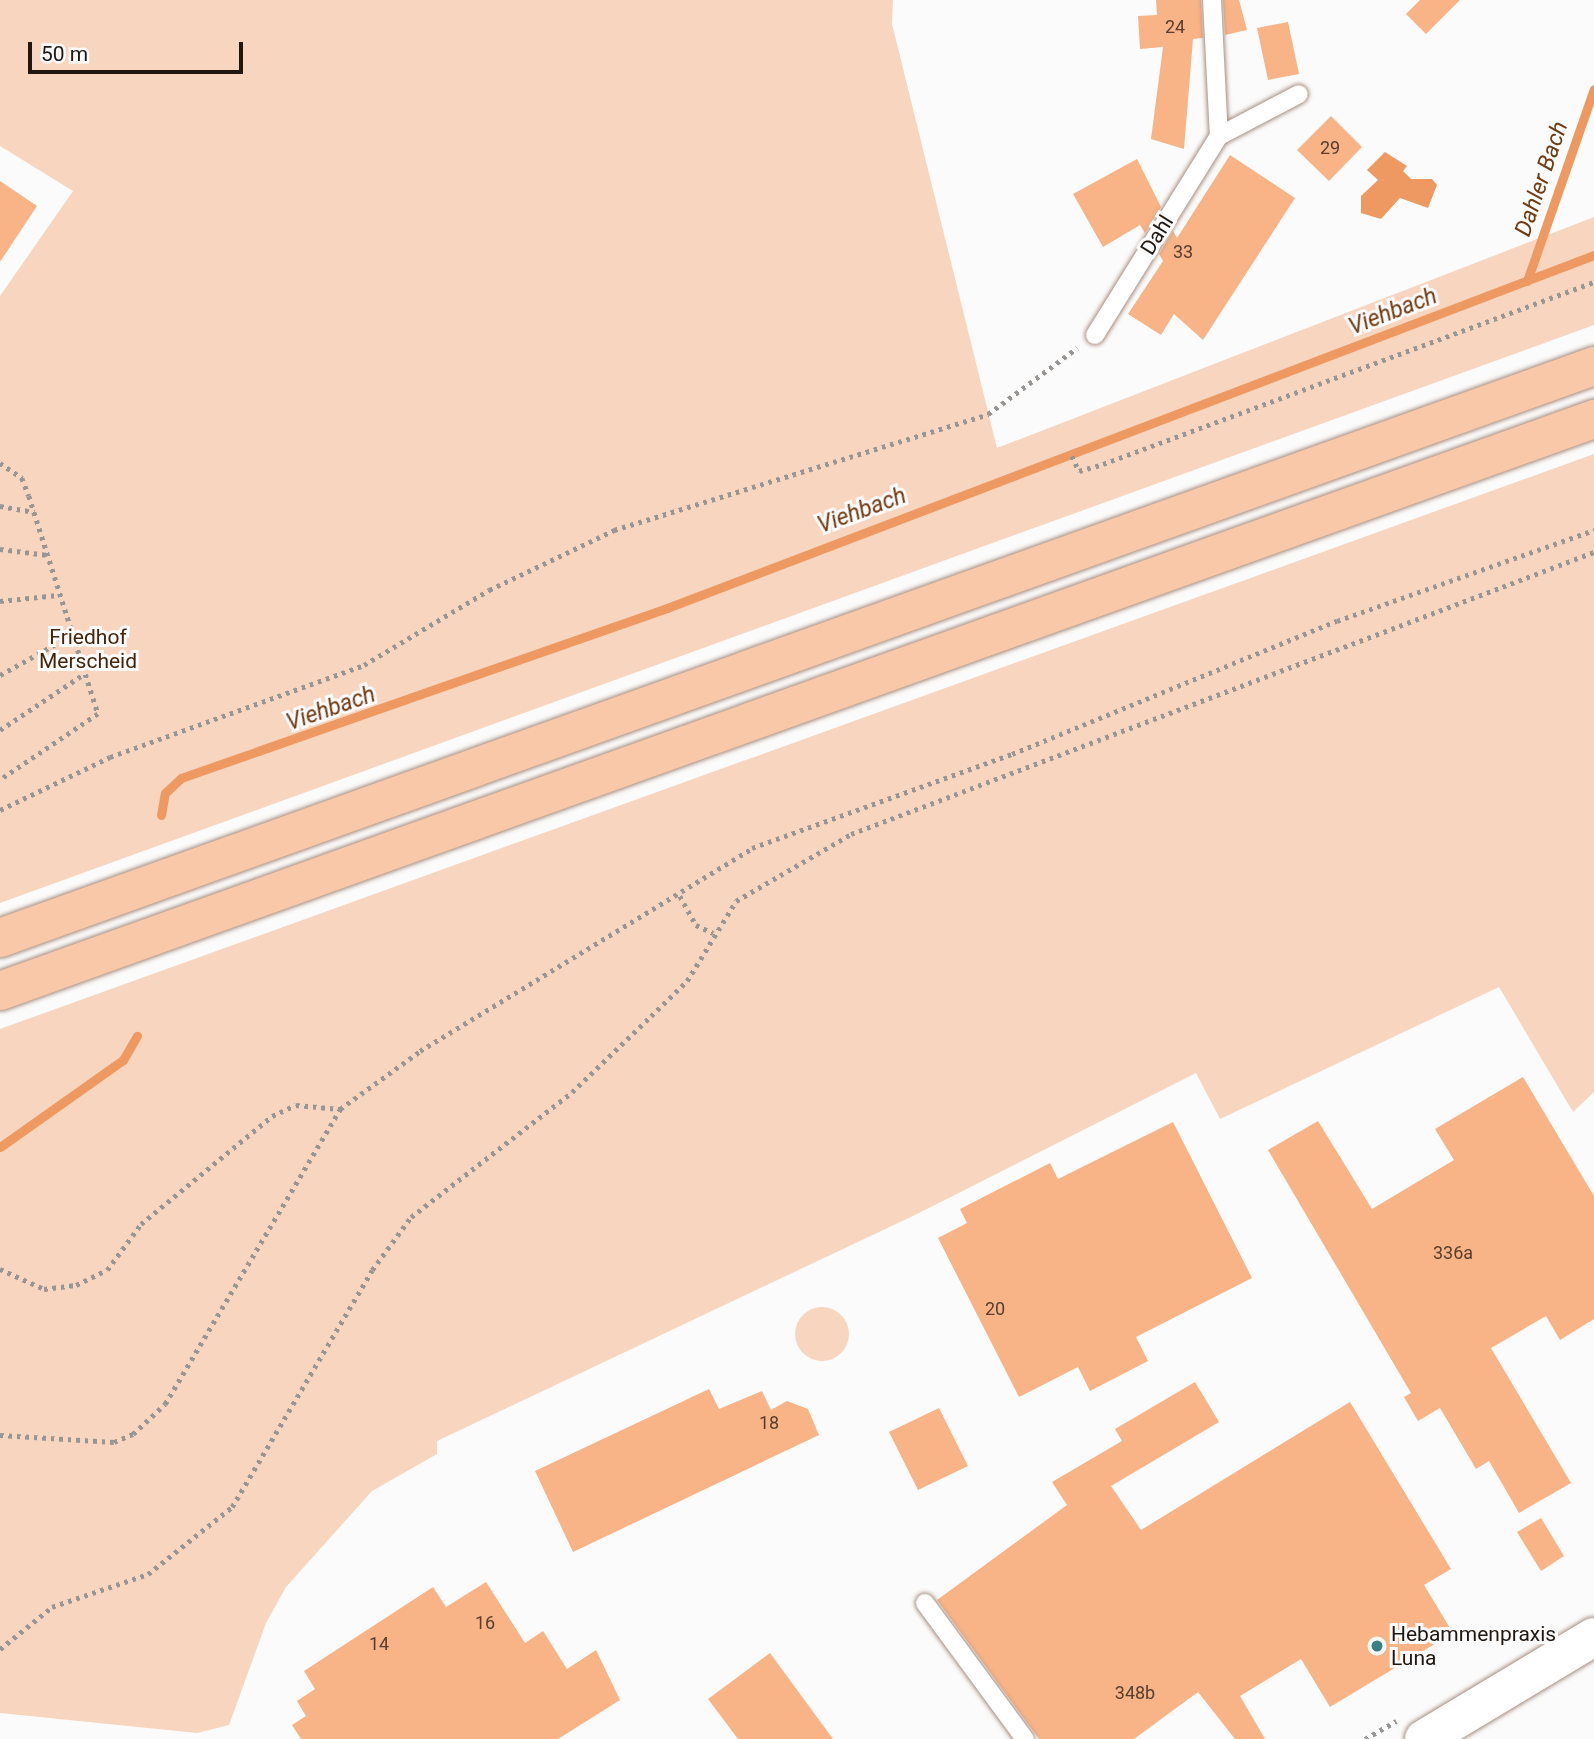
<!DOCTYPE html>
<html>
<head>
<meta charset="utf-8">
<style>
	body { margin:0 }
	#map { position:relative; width:1594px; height:1739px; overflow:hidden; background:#fbfbfb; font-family:Roboto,sans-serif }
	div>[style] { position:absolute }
	.green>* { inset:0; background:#f8d5bf }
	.round { border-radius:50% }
	.water>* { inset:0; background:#ed9961 }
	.stream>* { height:9px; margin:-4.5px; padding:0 4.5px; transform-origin:4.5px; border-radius:4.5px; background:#ed9961 }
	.building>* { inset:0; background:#f8b387 }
	.path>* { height:4.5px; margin-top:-2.25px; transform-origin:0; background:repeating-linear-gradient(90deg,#999592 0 3.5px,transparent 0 8.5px) }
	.roads { filter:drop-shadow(0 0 2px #a88e7f) drop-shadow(0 0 2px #a88e7f) }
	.lane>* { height:18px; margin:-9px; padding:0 9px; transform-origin:9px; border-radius:9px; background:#fff }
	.secondary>* { height:38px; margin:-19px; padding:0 19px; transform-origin:19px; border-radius:19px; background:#fff }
	.highway>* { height:38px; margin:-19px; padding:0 19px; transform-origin:19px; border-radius:19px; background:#f9c8a9 }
	.dots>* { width:19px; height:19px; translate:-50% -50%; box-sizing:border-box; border:4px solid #fbfbfb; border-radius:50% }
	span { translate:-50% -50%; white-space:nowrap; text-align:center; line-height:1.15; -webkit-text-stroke:6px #fbfbfb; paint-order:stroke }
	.number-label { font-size:18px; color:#573e2e }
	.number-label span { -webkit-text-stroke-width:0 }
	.street-label { font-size:21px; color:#211711 }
	.park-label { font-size:21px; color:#44230b }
	.poi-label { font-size:21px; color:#211711 }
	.left { translate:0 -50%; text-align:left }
	.water-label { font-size:23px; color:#713b12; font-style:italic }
	.scale { position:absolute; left:28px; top:42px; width:215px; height:32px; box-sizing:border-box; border:4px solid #211711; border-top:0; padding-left:9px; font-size:21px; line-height:24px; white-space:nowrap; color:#211711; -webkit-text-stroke:5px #fbfbfb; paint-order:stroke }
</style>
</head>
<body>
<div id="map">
	<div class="green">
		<div style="clip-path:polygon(0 0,893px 0,892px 24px,997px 448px,1594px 217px,1594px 325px,0 903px,0 296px,73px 191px,0 146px)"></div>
		<div style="clip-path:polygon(1594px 454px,1594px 1092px,1573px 1112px,1499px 987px,1220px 1119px,1196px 1073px,917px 1214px,437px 1441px,437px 1454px,372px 1491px,286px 1587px,266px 1623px,229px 1725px,197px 1733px,0 1713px,0 1029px)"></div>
		<div class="round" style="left:795px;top:1307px;width:54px;height:54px"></div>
	</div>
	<div class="water">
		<div style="clip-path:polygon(1385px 152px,1407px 166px,1403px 171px,1411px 179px,1432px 179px,1437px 185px,1428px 208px,1400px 198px,1381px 219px,1361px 213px,1361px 196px,1378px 180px,1367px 170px)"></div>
	</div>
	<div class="stream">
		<div style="left:1527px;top:281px;width:203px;rotate:-70.8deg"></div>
		<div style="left:161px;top:815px;width:22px;rotate:-80deg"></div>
		<div style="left:165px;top:793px;width:22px;rotate:-43deg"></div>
		<div style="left:181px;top:778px;width:515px;rotate:-19.28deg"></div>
		<div style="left:667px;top:608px;width:992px;rotate:-20.85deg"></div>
		<div style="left:0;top:1147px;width:151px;rotate:-35.3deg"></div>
		<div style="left:123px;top:1060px;width:28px;rotate:-60deg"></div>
	</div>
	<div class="building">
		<div style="clip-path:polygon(1156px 0,1201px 0,1203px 38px,1193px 39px,1184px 149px,1151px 139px,1163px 47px,1140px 49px,1138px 16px,1157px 15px)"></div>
		<div style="clip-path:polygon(1223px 0,1239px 0,1247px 30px,1225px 35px)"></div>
		<div style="clip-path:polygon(1420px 0,1460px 0,1426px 34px,1406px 14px)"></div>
		<div style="clip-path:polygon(1288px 22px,1299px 74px,1268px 80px,1257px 28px)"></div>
		<div style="clip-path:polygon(1331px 116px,1362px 147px,1329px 181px,1297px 150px)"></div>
		<div style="clip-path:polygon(1230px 155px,1295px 198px,1203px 340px,1174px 314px,1161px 335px,1128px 314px,1163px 261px,1159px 254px,1173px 231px,1177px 238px)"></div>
		<div style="clip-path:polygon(1137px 159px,1161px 207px,1145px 233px,1140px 225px,1103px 247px,1073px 194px)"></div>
		<div style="clip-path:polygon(0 181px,37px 206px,0 262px)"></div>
		<div style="clip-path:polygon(1523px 1077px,1594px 1196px,1594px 1319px,1560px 1340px,1546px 1316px,1491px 1348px,1571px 1483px,1519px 1513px,1489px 1461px,1476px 1469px,1440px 1408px,1418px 1421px,1404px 1397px,1411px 1393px,1268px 1150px,1318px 1121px,1372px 1209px,1454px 1160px,1435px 1129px)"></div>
		<div style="clip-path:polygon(1173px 1122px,1252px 1278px,1136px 1337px,1148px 1361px,1090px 1391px,1078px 1367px,1019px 1397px,938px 1238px,967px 1223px,960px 1209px,1050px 1163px,1058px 1179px)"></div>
		<div style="clip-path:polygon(1195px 1382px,1219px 1422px,1111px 1486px,1141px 1530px,1350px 1402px,1451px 1569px,1424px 1585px,1453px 1633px,1330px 1707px,1301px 1659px,1240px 1696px,1265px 1739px,1235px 1739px,1198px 1692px,1134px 1739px,1039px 1739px,937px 1600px,1067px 1505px,1052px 1482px,1122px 1441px,1115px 1429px)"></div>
		<div style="clip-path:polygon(709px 1389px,719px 1409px,762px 1391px,771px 1410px,787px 1401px,808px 1409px,819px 1435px,573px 1552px,535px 1471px)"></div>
		<div style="clip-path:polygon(939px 1408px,968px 1466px,918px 1490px,889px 1432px)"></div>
		<div style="clip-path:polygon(1541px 1518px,1564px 1556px,1541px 1571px,1517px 1532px)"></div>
		<div style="clip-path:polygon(486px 1582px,525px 1643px,543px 1631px,567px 1669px,596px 1650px,620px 1700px,558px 1739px,301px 1739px,292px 1725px,306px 1716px,297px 1701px,315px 1689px,304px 1671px,433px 1587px,446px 1607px)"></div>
		<div style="clip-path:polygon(770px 1653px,833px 1739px,738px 1739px,708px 1699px)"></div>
	</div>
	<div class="path">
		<div style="left:1072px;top:456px;width:17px;rotate:65deg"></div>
		<div style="left:1079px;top:471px;width:25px;rotate:-16deg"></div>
		<div style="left:1103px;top:464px;width:524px;rotate:-20.34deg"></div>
		<div style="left:0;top:463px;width:27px;rotate:34deg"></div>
		<div style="left:22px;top:478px;width:19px;rotate:69deg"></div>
		<div style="left:29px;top:496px;width:229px;rotate:72.4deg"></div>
		<div style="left:98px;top:714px;width:118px;rotate:146deg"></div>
		<div style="left:0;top:506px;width:35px;rotate:10deg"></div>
		<div style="left:0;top:549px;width:48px;rotate:7.1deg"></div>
		<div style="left:0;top:601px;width:58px;rotate:-5.9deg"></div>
		<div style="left:0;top:675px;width:80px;rotate:-29.1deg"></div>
		<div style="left:0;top:730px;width:101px;rotate:-33.7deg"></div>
		<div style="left:0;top:810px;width:122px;rotate:-25.7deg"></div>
		<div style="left:110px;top:757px;width:270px;rotate:-19.9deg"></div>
		<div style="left:364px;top:665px;width:146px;rotate:-31deg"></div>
		<div style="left:489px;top:590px;width:139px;rotate:-25.6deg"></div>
		<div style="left:614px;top:530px;width:392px;rotate:-17.2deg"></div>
		<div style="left:988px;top:414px;width:111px;rotate:-36.6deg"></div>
		<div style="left:680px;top:896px;width:33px;rotate:61deg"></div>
		<div style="left:696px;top:925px;width:19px;rotate:25deg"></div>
		<div style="left:0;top:1269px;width:48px;rotate:24.4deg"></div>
		<div style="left:44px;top:1289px;width:32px;rotate:-7deg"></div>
		<div style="left:76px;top:1285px;width:34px;rotate:-26deg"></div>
		<div style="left:107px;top:1270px;width:57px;rotate:-53.5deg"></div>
		<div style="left:141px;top:1224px;width:170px;rotate:-39.5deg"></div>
		<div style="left:272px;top:1116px;width:26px;rotate:-25deg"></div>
		<div style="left:296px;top:1105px;width:44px;rotate:5.2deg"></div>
		<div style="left:0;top:1435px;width:114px;rotate:3.5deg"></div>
		<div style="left:114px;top:1442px;width:21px;rotate:-23deg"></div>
		<div style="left:133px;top:1434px;width:44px;rotate:-43.2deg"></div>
		<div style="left:165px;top:1404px;width:343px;rotate:-59.3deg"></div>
		<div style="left:340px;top:1109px;width:99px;rotate:-35.9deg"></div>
		<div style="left:420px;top:1051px;width:389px;rotate:-31.4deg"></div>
		<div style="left:752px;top:848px;width:276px;rotate:-19.9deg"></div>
		<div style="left:1012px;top:754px;width:351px;rotate:-22.3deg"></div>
		<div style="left:1337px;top:621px;width:273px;rotate:-19.5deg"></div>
		<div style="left:0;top:1649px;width:67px;rotate:-38.9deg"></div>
		<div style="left:52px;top:1607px;width:102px;rotate:-19deg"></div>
		<div style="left:148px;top:1574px;width:107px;rotate:-38.6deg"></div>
		<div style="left:232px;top:1507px;width:275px;rotate:-59.4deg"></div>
		<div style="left:372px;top:1270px;width:66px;rotate:-53.7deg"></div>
		<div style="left:411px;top:1217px;width:204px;rotate:-37.8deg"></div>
		<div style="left:572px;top:1092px;width:110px;rotate:-43.9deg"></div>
		<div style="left:651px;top:1016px;width:50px;rotate:-44.2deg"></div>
		<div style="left:687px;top:981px;width:94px;rotate:-58.5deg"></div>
		<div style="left:736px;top:901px;width:133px;rotate:-30.2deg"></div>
		<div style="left:851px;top:834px;width:795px;rotate:-20.78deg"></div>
		<div style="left:1365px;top:1739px;width:36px;rotate:-30deg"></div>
	</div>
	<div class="roads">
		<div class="lane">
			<div style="left:1212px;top:0;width:136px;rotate:87.1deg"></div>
			<div style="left:1095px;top:335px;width:234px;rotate:-58.1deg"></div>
			<div style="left:1219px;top:136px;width:90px;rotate:-27.7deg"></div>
			<div style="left:925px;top:1603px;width:169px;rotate:53.7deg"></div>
		</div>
		<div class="secondary">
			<div style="left:1424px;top:1739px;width:198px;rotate:-31deg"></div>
		</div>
		<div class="highway">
			<div style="left:0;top:938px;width:1694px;rotate:-19.74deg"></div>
			<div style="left:0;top:991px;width:1694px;rotate:-19.74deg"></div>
		</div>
	</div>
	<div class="dots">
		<div style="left:1377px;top:1646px;background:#388087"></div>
	</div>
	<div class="number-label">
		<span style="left:1175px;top:27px">24</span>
		<span style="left:1330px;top:148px">29</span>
		<span style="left:1183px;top:252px">33</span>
		<span style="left:1453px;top:1253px">336a</span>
		<span style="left:995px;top:1309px">20</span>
		<span style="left:769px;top:1423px">18</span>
		<span style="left:485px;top:1623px">16</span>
		<span style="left:379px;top:1644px">14</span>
		<span style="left:1135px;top:1693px">348b</span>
	</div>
	<div class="street-label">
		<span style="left:1157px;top:235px;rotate:-58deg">Dahl</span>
	</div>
	<div class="park-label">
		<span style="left:88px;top:649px">Friedhof<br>Merscheid</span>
	</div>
	<div class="poi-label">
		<span class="left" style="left:1391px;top:1646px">Hebammenpraxis<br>Luna</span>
	</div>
	<div class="water-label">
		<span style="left:1542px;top:179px;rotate:-71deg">Dahler Bach</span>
		<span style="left:1393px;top:312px;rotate:-21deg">Viehbach</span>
		<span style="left:862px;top:511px;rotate:-20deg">Viehbach</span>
		<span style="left:331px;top:709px;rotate:-19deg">Viehbach</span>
	</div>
	<div class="scale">50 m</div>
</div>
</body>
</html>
